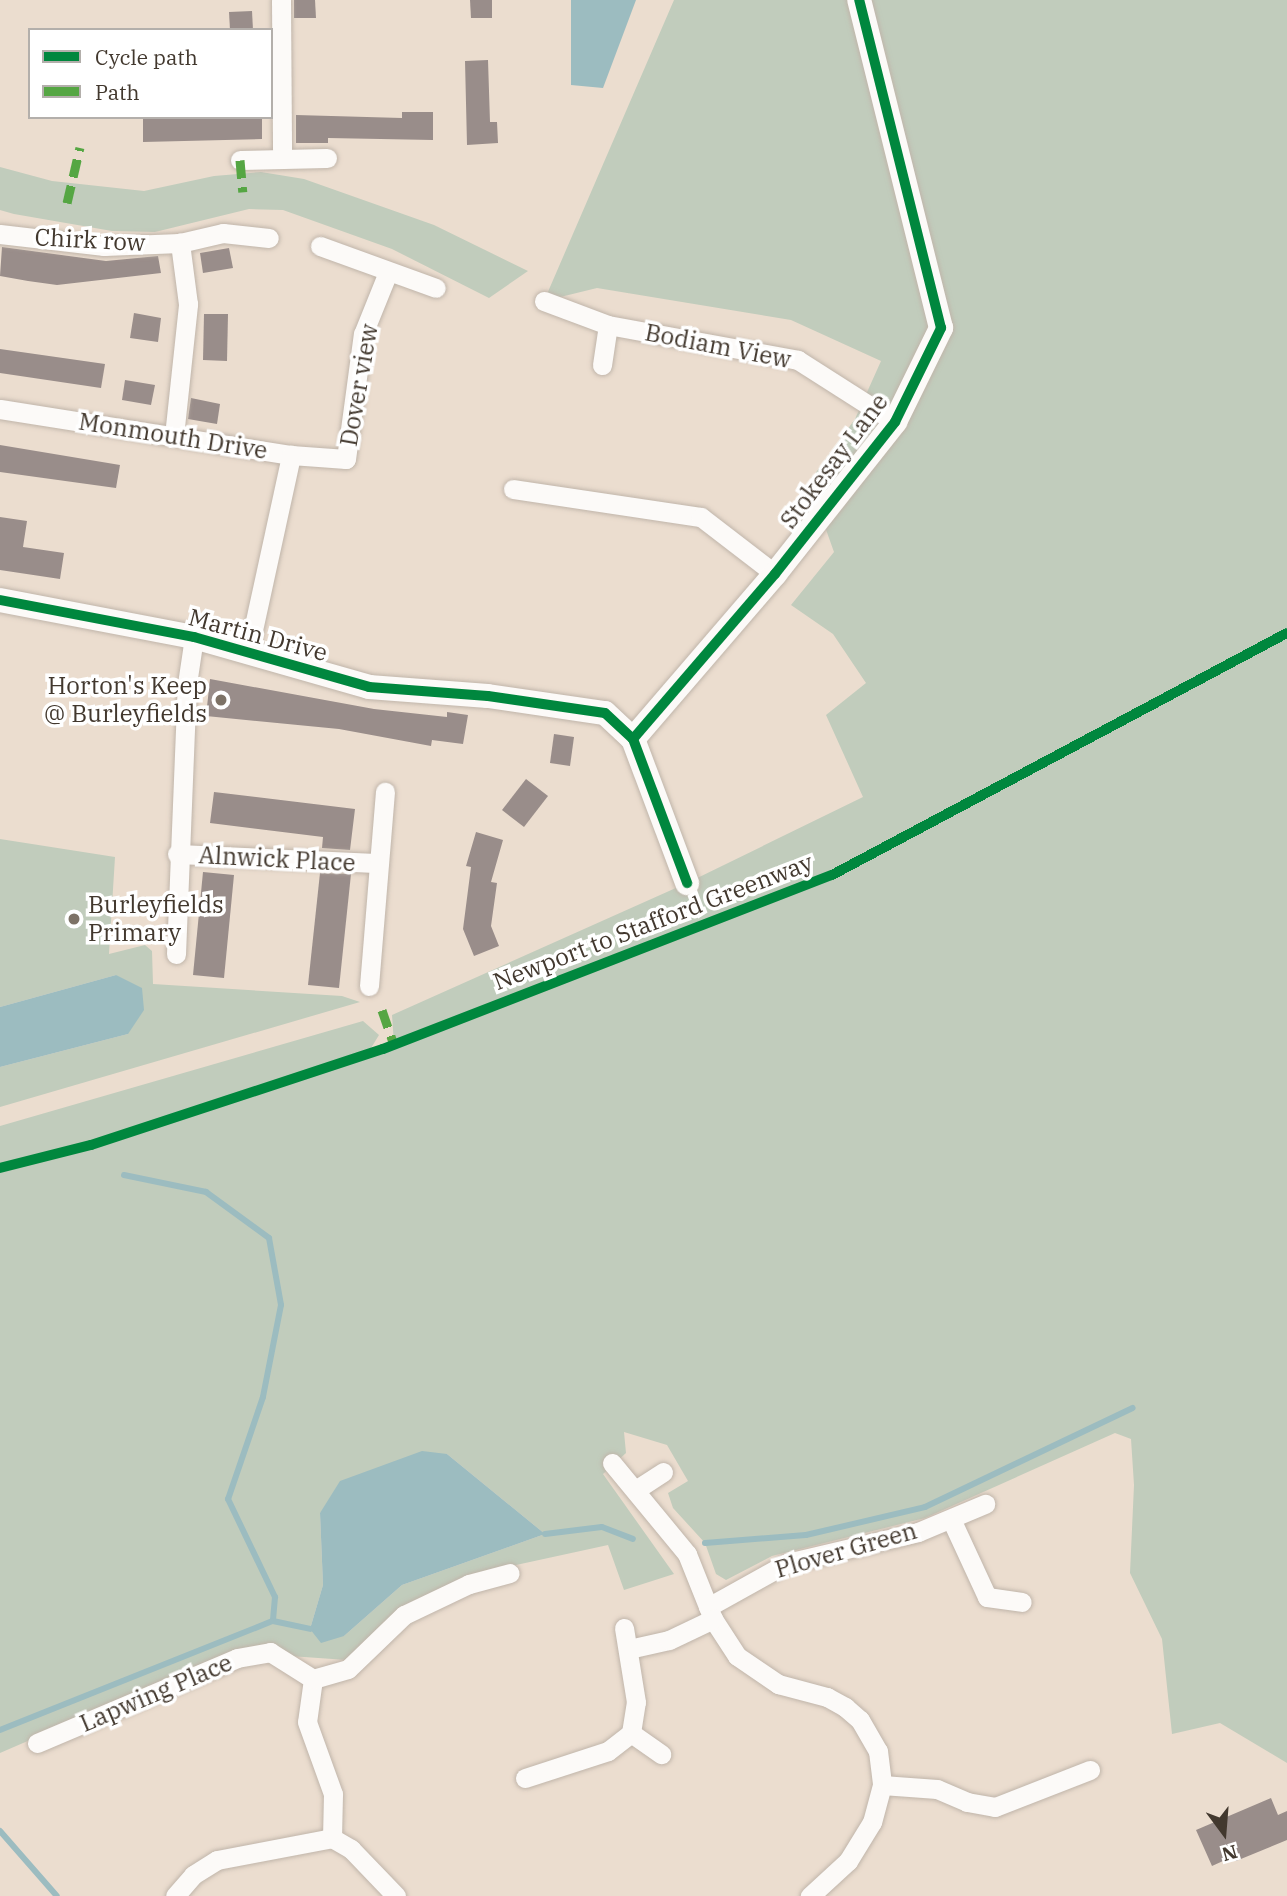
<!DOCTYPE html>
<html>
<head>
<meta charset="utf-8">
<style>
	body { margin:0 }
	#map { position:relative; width:1287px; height:1896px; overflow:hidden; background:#ebddcf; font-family:"IBM Plex Serif",serif }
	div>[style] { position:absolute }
	.green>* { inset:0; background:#c1ccbc }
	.water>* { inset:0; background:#9cbcc0 }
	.stream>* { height:6px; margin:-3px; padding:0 3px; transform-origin:3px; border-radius:3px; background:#9cbcc0 }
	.building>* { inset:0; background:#998d8a }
	.roads { filter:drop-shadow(0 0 2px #c0b5aa) drop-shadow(0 0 2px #c0b5aa) }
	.minor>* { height:19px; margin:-9.5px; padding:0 9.5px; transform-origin:9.5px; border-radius:9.5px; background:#fcfaf8 }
	.tertiary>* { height:24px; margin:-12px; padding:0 12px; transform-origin:12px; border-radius:12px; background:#fcfaf8 }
	.quiet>* { height:9px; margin-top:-4.5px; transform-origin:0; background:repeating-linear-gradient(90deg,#55a643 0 18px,transparent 0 27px) }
	.cycleway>* { height:10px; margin:-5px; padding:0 5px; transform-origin:5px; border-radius:5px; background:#00873e }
	.dots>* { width:19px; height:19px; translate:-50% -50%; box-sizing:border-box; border:4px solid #fff; border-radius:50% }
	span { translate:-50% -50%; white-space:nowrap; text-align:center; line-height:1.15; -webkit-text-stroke:7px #fff; paint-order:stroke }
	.street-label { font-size:24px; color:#42382e }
	.poi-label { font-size:24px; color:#42382e }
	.right { translate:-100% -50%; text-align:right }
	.left { translate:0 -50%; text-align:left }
	.legend { position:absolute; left:28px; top:28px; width:245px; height:91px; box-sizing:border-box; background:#fff; border:2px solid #b3afab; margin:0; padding:9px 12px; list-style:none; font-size:21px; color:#42382e }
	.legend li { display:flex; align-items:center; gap:14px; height:35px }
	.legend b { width:35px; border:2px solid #b3afab }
	.north { position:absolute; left:1189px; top:1798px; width:70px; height:70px; -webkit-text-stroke:5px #fff; paint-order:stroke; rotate:164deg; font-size:19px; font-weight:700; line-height:28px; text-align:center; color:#42382e }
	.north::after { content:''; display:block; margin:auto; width:24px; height:32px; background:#42382e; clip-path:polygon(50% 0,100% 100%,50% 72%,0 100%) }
</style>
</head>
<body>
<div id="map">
	<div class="green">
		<div style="clip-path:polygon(evenodd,674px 0,1287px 0,1287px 1763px,1220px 1723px,1172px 1734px,1162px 1639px,1130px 1573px,1134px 1485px,1131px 1439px,1115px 1433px,925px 1518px,772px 1556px,726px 1580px,716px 1574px,705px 1543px,673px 1508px,668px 1493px,688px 1481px,667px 1445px,624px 1432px,626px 1453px,603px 1474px,674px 1574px,624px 1590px,608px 1545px,498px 1569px,347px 1660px,233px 1652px,0 1753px,0 1126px,363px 1021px,379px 1035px,368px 1053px,394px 1044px,392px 1015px,687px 883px,863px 797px,826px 715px,866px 683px,833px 634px,791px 605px,834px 552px,809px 482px,855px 419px,881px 361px,791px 320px,597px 288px,544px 301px,674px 0,447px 1454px,545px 1534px,402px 1585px,344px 1636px,310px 1629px,323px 1585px,320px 1513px,447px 1454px)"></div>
		<div style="clip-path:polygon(0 167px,52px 181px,144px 191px,214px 176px,261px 172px,304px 179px,434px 225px,528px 271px,489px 298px,392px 249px,283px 210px,249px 209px,155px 232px,112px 231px,14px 214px,0 210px)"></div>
		<div style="clip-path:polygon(0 839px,115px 857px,109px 954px,145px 945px,152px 951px,153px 984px,342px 996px,360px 1002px,0 1107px,0 1067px,128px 1034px,116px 975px,0 1007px)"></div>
	</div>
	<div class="water">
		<div style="clip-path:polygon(571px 0,636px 0,603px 88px,571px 85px)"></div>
		<div style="clip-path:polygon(116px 975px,142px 988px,144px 1010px,128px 1034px,0 1067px,0 1007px)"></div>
		<div style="clip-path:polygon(422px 1451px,447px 1454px,545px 1534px,402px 1585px,344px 1636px,321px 1643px,310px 1629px,323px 1585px,320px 1513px,340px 1481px)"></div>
	</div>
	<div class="stream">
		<div style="left:124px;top:1175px;width:84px;rotate:11.7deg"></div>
		<div style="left:206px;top:1192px;width:78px;rotate:36.1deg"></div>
		<div style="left:269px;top:1238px;width:68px;rotate:79.8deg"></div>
		<div style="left:281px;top:1305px;width:94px;rotate:101.1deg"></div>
		<div style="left:263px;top:1397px;width:108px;rotate:108.9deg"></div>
		<div style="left:228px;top:1499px;width:109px;rotate:64.4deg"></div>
		<div style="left:275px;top:1597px;width:24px;rotate:95deg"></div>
		<div style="left:545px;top:1534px;width:57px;rotate:-7deg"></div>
		<div style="left:602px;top:1527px;width:33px;rotate:21deg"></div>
		<div style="left:705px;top:1543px;width:101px;rotate:-4.5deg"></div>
		<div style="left:806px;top:1535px;width:122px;rotate:-13.2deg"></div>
		<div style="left:925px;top:1507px;width:230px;rotate:-25.5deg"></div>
		<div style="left:0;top:1730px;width:294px;rotate:-21.8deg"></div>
		<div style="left:273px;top:1621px;width:38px;rotate:12deg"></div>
		<div style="left:0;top:1831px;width:86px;rotate:48.8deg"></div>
	</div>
	<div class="building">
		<div style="clip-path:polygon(294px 0,315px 0,316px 18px,294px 18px)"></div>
		<div style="clip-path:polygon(470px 0,492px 0,492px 18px,471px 18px)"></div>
		<div style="clip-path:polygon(252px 11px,253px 30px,230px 30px,229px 12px)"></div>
		<div style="clip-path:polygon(488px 60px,490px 122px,497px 122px,498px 143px,467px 145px,465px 61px)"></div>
		<div style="clip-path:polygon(402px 112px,433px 112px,433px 140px,328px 138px,328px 143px,296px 143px,296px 115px,402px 118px)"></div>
		<div style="clip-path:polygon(143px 117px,262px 117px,262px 139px,143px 142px)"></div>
		<div style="clip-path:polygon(2px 247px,106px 261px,158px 256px,161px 273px,57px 285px,28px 281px,0 276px)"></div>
		<div style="clip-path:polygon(229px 248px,233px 268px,203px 273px,200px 253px)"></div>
		<div style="clip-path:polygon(134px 313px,161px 318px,158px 342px,130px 338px)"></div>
		<div style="clip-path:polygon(204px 314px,228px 314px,227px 361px,203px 360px)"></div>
		<div style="clip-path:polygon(0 349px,105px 364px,101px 388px,0 373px)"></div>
		<div style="clip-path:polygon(125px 380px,155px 385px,151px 405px,122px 400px)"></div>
		<div style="clip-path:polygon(191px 398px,220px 404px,217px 424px,188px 419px)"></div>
		<div style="clip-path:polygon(0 445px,120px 465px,116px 488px,0 472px)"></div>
		<div style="clip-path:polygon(0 517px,27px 521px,23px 547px,64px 553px,60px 579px,0 570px)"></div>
		<div style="clip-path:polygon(210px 679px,374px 709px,447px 717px,447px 712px,468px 715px,463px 744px,432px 740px,431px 746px,339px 729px,206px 716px)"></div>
		<div style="clip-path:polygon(554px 734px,574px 737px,570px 766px,550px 763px)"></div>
		<div style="clip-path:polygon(526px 779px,548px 796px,524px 827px,502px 810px)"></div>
		<div style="clip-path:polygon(214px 792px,355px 809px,350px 850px,322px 848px,323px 837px,210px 823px)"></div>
		<div style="clip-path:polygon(476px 832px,503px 840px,491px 882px,497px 883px,491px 926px,499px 946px,474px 956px,463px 929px,471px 867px,466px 866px)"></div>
		<div style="clip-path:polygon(203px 872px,234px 875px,224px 978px,193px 975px)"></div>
		<div style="clip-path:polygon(320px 873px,351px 874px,339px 988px,308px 985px)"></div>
		<div style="clip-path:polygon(1271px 1798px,1278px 1815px,1287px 1811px,1287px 1840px,1236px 1861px,1234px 1856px,1212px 1866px,1196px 1830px)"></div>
	</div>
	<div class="roads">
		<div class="minor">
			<div style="left:281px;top:0;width:159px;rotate:89.6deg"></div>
			<div style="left:240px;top:160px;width:87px;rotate:-1.3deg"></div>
			<div style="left:0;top:234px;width:105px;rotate:6.6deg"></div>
			<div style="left:104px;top:246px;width:76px;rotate:-2.3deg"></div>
			<div style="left:180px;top:243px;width:44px;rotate:-13.1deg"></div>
			<div style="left:223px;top:233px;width:46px;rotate:6.2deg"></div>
			<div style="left:320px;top:246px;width:123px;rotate:19.9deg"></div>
			<div style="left:544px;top:301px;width:68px;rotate:20.6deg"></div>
			<div style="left:608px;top:325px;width:193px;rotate:10.4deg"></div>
			<div style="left:798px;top:360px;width:115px;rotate:32.6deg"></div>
			<div style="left:602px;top:365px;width:40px;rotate:-81.5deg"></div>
			<div style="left:0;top:409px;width:295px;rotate:9deg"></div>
			<div style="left:291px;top:455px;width:55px;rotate:4.2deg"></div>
			<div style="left:346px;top:459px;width:126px;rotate:-82.3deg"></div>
			<div style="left:363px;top:334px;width:67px;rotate:-68deg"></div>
			<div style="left:174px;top:436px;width:133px;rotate:-83.9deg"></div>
			<div style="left:188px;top:304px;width:62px;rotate:-97.5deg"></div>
			<div style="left:513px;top:489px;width:190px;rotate:8.5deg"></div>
			<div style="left:701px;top:517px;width:93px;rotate:37.6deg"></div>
			<div style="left:248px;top:653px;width:203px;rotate:-77.7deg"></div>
			<div style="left:177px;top:854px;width:200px;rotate:2.6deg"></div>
			<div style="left:176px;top:954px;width:270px;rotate:-87.7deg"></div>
			<div style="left:187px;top:684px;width:48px;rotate:-81.5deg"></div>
			<div style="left:369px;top:986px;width:195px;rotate:-85.3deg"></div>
			<div style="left:612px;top:1463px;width:118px;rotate:50.5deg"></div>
			<div style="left:687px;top:1554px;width:70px;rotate:68.2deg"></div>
			<div style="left:713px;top:1619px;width:44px;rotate:57deg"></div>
			<div style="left:737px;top:1656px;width:50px;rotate:34.3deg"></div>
			<div style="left:778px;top:1684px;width:51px;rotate:14.9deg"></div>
			<div style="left:827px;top:1697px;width:21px;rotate:29deg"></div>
			<div style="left:845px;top:1707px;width:20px;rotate:41deg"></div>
			<div style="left:860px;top:1720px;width:36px;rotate:60deg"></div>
			<div style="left:878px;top:1751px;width:34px;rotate:83deg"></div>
			<div style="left:882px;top:1785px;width:38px;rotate:105deg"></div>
			<div style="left:872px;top:1822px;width:46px;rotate:121.6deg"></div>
			<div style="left:848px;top:1861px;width:52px;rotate:137.4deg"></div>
			<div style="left:637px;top:1489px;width:31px;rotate:-33deg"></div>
			<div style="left:951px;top:1519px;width:86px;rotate:65.2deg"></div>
			<div style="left:987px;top:1597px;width:35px;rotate:8deg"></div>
			<div style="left:708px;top:1607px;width:90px;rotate:-29.1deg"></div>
			<div style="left:787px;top:1563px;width:135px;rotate:-13.3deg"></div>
			<div style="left:918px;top:1532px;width:73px;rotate:-22.7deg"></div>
			<div style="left:629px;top:1649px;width:41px;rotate:-12.7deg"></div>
			<div style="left:669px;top:1640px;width:49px;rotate:-25.5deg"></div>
			<div style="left:313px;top:1679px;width:43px;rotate:97.9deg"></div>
			<div style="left:307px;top:1722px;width:77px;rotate:70.1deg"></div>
			<div style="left:333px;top:1794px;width:44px;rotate:91.3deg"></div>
			<div style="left:332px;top:1838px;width:22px;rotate:30deg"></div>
			<div style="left:351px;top:1849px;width:65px;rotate:46.2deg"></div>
			<div style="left:631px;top:1733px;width:37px;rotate:35deg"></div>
			<div style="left:37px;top:1743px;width:217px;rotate:-23deg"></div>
			<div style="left:237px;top:1658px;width:34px;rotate:-10deg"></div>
			<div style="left:270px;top:1652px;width:51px;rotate:32.1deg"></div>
			<div style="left:313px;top:1679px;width:36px;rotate:-16deg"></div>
			<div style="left:348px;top:1669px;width:78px;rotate:-44deg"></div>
			<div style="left:404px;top:1615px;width:72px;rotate:-25.5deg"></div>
			<div style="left:469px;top:1584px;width:42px;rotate:-15deg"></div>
			<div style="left:525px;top:1778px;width:87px;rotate:-18deg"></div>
			<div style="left:608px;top:1751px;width:29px;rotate:-38deg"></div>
			<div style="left:631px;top:1733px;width:31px;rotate:-81deg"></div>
			<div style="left:636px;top:1702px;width:75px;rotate:-99.2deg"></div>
			<div style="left:882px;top:1785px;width:55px;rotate:4.2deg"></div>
			<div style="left:937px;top:1789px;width:33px;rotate:23deg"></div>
			<div style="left:967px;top:1802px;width:28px;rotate:10deg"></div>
			<div style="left:995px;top:1807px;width:102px;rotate:-21.3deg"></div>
			<div style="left:175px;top:1896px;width:28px;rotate:-49deg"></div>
			<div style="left:193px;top:1875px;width:28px;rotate:-32deg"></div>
			<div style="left:217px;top:1860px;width:117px;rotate:-10.8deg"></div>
		</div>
		<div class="tertiary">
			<div style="left:0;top:600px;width:197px;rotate:10.8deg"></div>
			<div style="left:194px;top:637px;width:182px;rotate:15.9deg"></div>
			<div style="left:369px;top:687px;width:119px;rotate:4.3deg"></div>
			<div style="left:488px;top:696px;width:118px;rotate:8.3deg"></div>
			<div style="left:605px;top:713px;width:38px;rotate:43deg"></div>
			<div style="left:633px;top:739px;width:154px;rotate:69.4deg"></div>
			<div style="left:633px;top:739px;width:218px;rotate:-49.3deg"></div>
			<div style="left:775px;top:574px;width:194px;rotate:-51.7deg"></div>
			<div style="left:895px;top:422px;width:105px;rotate:-63.9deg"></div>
			<div style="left:941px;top:328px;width:338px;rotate:-104deg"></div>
		</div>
	</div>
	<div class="quiet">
		<div style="left:240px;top:160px;width:32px;rotate:85deg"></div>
		<div style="left:67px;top:203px;width:57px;rotate:-76.9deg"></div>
		<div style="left:382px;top:1010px;width:36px;rotate:71deg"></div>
	</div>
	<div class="cycleway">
		<div style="left:0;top:600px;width:197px;rotate:10.8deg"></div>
		<div style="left:194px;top:637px;width:182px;rotate:15.9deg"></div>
		<div style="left:369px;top:687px;width:119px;rotate:4.3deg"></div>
		<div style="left:488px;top:696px;width:118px;rotate:8.3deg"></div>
		<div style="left:605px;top:713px;width:38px;rotate:43deg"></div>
		<div style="left:633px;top:739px;width:154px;rotate:69.4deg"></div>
		<div style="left:633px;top:739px;width:218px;rotate:-49.3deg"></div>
		<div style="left:775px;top:574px;width:194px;rotate:-51.7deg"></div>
		<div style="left:895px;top:422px;width:105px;rotate:-63.9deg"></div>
		<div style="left:941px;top:328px;width:338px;rotate:-104deg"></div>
		<div style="left:0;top:1168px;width:94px;rotate:-14.2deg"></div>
		<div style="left:91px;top:1145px;width:307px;rotate:-18.2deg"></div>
		<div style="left:383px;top:1049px;width:482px;rotate:-21.2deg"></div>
		<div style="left:832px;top:875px;width:515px;rotate:-28.01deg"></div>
	</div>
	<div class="dots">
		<div style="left:221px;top:700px;background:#7d7266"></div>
		<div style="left:74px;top:919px;background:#7d7266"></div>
	</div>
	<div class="street-label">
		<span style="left:90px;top:240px;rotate:3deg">Chirk row</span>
		<span style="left:718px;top:346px;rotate:11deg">Bodiam View</span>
		<span style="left:359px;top:385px;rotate:-80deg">Dover view</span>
		<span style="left:173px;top:436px;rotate:9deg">Monmouth Drive</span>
		<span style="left:834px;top:461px;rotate:-53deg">Stokesay Lane</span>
		<span style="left:258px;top:635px;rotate:15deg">Martin Drive</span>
		<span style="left:277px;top:859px;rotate:3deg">Alnwick Place</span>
		<span style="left:653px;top:922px;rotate:-21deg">Newport to Stafford Greenway</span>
		<span style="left:846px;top:1550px;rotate:-16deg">Plover Green</span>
		<span style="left:156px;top:1693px;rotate:-23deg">Lapwing Place</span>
	</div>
	<div class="poi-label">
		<span class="right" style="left:207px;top:700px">Horton's Keep<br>@ Burleyfields</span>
		<span class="left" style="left:88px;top:919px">Burleyfields<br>Primary</span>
	</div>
	<ul class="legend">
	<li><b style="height:9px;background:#00873e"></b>Cycle path</li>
	<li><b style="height:9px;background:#55a643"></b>Path</li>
	</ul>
	<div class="north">N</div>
</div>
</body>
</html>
